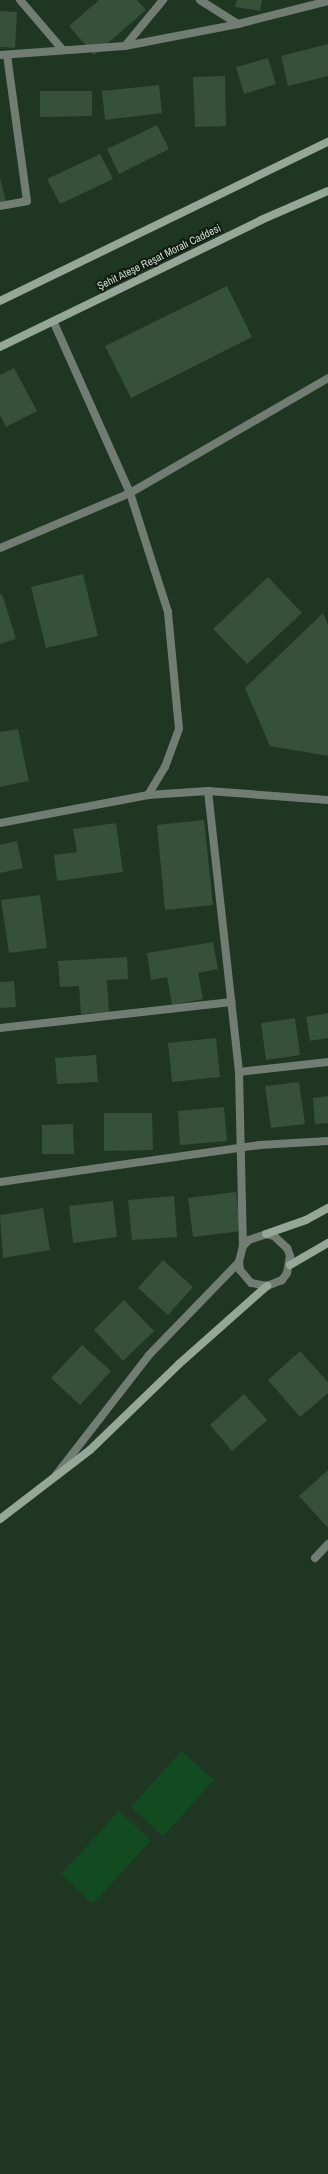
<!DOCTYPE html>
<html>
<head>
<meta charset="utf-8">
<style>
	body { margin:0 }
	#map { position:relative; width:328px; height:2174px; overflow:hidden; background:#1f3622; font-family:"Archivo Narrow",sans-serif }
	div>[style] { position:absolute }
	.green>* { inset:0; background:#134b21 }
	.building>* { inset:0; background:#37503a }
	.minor>* { height:8px; margin:-4px; padding:0 4px; transform-origin:4px; border-radius:4px; background:#717c72 }
	.secondary>* { height:8px; margin:-4px; padding:0 4px; transform-origin:4px; border-radius:4px; background:#95a797 }
	span { translate:-50% -50%; white-space:nowrap; text-align:center; line-height:1.15; -webkit-text-stroke:4px #111b12; paint-order:stroke }
	.street-label { font-size:11px; color:#c9d7ca }
</style>
</head>
<body>
<div id="map">
	<div class="green">
		<div style="clip-path:polygon(181px 1751px,214px 1780px,163px 1836px,131px 1807px)"></div>
		<div style="clip-path:polygon(119px 1811px,151px 1840px,93px 1904px,61px 1874px)"></div>
	</div>
	<div class="building">
		<div style="clip-path:polygon(99px 0,137px 0,146px 10px,94px 55px,69px 26px)"></div>
		<div style="clip-path:polygon(237px 0,262px 0,260px 11px,235px 7px)"></div>
		<div style="clip-path:polygon(0 11px,17px 12px,15px 48px,0 47px)"></div>
		<div style="clip-path:polygon(328px 44px,328px 76px,288px 86px,281px 56px)"></div>
		<div style="clip-path:polygon(268px 58px,276px 84px,244px 94px,236px 67px)"></div>
		<div style="clip-path:polygon(225px 76px,226px 126px,195px 127px,193px 77px)"></div>
		<div style="clip-path:polygon(159px 85px,162px 113px,105px 120px,102px 91px)"></div>
		<div style="clip-path:polygon(40px 91px,92px 91px,92px 116px,40px 117px)"></div>
		<div style="clip-path:polygon(157px 125px,169px 149px,119px 174px,107px 149px)"></div>
		<div style="clip-path:polygon(100px 154px,113px 179px,60px 204px,47px 179px)"></div>
		<div style="clip-path:polygon(0 178px,6px 202px,0 203px)"></div>
		<div style="clip-path:polygon(227px 286px,252px 337px,131px 398px,105px 346px)"></div>
		<div style="clip-path:polygon(14px 368px,37px 411px,6px 427px,0 415px,0 375px)"></div>
		<div style="clip-path:polygon(83px 574px,98px 636px,46px 648px,31px 587px)"></div>
		<div style="clip-path:polygon(268px 577px,302px 613px,247px 664px,213px 629px)"></div>
		<div style="clip-path:polygon(2px 594px,16px 639px,0 644px,0 595px)"></div>
		<div style="clip-path:polygon(323px 613px,328px 625px,328px 756px,270px 746px,245px 688px)"></div>
		<div style="clip-path:polygon(18px 729px,29px 781px,0 787px,0 732px)"></div>
		<div style="clip-path:polygon(204px 820px,213px 905px,165px 910px,157px 825px)"></div>
		<div style="clip-path:polygon(116px 823px,123px 872px,57px 881px,54px 855px,77px 852px,73px 829px)"></div>
		<div style="clip-path:polygon(17px 841px,23px 868px,0 873px,0 845px)"></div>
		<div style="clip-path:polygon(40px 895px,47px 948px,9px 953px,1px 900px)"></div>
		<div style="clip-path:polygon(213px 942px,218px 969px,198px 973px,203px 999px,172px 1005px,167px 977px,151px 980px,147px 953px)"></div>
		<div style="clip-path:polygon(127px 957px,128px 979px,107px 980px,109px 1012px,81px 1014px,79px 986px,60px 987px,58px 961px)"></div>
		<div style="clip-path:polygon(14px 981px,16px 1007px,0 1008px,0 982px)"></div>
		<div style="clip-path:polygon(328px 1013px,328px 1038px,310px 1041px,306px 1017px)"></div>
		<div style="clip-path:polygon(295px 1018px,300px 1055px,266px 1060px,261px 1023px)"></div>
		<div style="clip-path:polygon(216px 1038px,220px 1077px,172px 1082px,168px 1043px)"></div>
		<div style="clip-path:polygon(96px 1055px,98px 1082px,57px 1084px,55px 1058px)"></div>
		<div style="clip-path:polygon(299px 1082px,305px 1124px,271px 1128px,265px 1086px)"></div>
		<div style="clip-path:polygon(328px 1096px,328px 1123px,315px 1124px,313px 1098px)"></div>
		<div style="clip-path:polygon(224px 1107px,227px 1141px,180px 1145px,178px 1111px)"></div>
		<div style="clip-path:polygon(104px 1113px,152px 1113px,153px 1150px,104px 1151px)"></div>
		<div style="clip-path:polygon(73px 1124px,74px 1154px,42px 1154px,42px 1125px)"></div>
		<div style="clip-path:polygon(236px 1192px,241px 1231px,193px 1237px,188px 1198px)"></div>
		<div style="clip-path:polygon(174px 1196px,177px 1237px,132px 1240px,128px 1200px)"></div>
		<div style="clip-path:polygon(113px 1201px,117px 1237px,73px 1243px,69px 1206px)"></div>
		<div style="clip-path:polygon(43px 1208px,50px 1250px,3px 1258px,0 1215px)"></div>
		<div style="clip-path:polygon(163px 1260px,193px 1287px,168px 1315px,138px 1288px)"></div>
		<div style="clip-path:polygon(124px 1300px,154px 1331px,123px 1361px,94px 1330px)"></div>
		<div style="clip-path:polygon(82px 1345px,111px 1371px,80px 1405px,51px 1378px)"></div>
		<div style="clip-path:polygon(300px 1351px,328px 1382px,328px 1393px,300px 1417px,268px 1380px)"></div>
		<div style="clip-path:polygon(244px 1394px,267px 1420px,232px 1451px,210px 1425px)"></div>
		<div style="clip-path:polygon(328px 1470px,328px 1528px,299px 1496px)"></div>
	</div>
	<div class="minor">
		<div style="left:20px;top:0;width:65px;rotate:49.4deg"></div>
		<div style="left:200px;top:0;width:45px;rotate:32.3deg"></div>
		<div style="left:125px;top:46px;width:60px;rotate:-50.4deg"></div>
		<div style="left:0;top:55px;width:125px;rotate:-4.1deg"></div>
		<div style="left:125px;top:46px;width:115px;rotate:-11deg"></div>
		<div style="left:238px;top:24px;width:93px;rotate:-14.3deg"></div>
		<div style="left:0;top:206px;width:27px;rotate:-10deg"></div>
		<div style="left:27px;top:201px;width:147px;rotate:-97.8deg"></div>
		<div style="left:0;top:548px;width:141px;rotate:-22.9deg"></div>
		<div style="left:130px;top:493px;width:229px;rotate:-30.1deg"></div>
		<div style="left:208px;top:791px;width:283px;rotate:83.7deg"></div>
		<div style="left:239px;top:1072px;width:174px;rotate:88.7deg"></div>
		<div style="left:148px;top:795px;width:60px;rotate:-3.8deg"></div>
		<div style="left:208px;top:791px;width:120px;rotate:4.3deg"></div>
		<div style="left:0;top:823px;width:151px;rotate:-10.7deg"></div>
		<div style="left:148px;top:795px;width:33px;rotate:-59deg"></div>
		<div style="left:165px;top:767px;width:40px;rotate:-69.8deg"></div>
		<div style="left:179px;top:729px;width:118px;rotate:-95.4deg"></div>
		<div style="left:168px;top:612px;width:125px;rotate:-107.7deg"></div>
		<div style="left:130px;top:493px;width:188px;rotate:-114.1deg"></div>
		<div style="left:0;top:1028px;width:233px;rotate:-6.4deg"></div>
		<div style="left:239px;top:1072px;width:90px;rotate:-6.4deg"></div>
		<div style="left:0;top:1182px;width:263px;rotate:-8.1deg"></div>
		<div style="left:260px;top:1145px;width:68px;rotate:-3.4deg"></div>
		<div style="left:56px;top:1475px;width:152px;rotate:-52.2deg"></div>
		<div style="left:149px;top:1355px;width:129px;rotate:-45.9deg"></div>
		<div style="left:239px;top:1262px;width:16px;rotate:-76deg"></div>
		<div style="left:243px;top:1246px;width:8px;rotate:-45deg"></div>
		<div style="left:249px;top:1240px;width:18px;rotate:-19deg"></div>
		<div style="left:266px;top:1234px;width:8px;rotate:14deg"></div>
		<div style="left:274px;top:1236px;width:18px;rotate:43deg"></div>
		<div style="left:287px;top:1248px;width:9px;rotate:69deg"></div>
		<div style="left:290px;top:1256px;width:17px;rotate:100deg"></div>
		<div style="left:287px;top:1273px;width:9px;rotate:126deg"></div>
		<div style="left:282px;top:1280px;width:16px;rotate:158deg"></div>
		<div style="left:267px;top:1286px;width:16px;rotate:-169deg"></div>
		<div style="left:251px;top:1283px;width:17px;rotate:-130deg"></div>
		<div style="left:240px;top:1270px;width:8px;rotate:-97deg"></div>
		<div style="left:315px;top:1558px;width:19px;rotate:-47deg"></div>
	</div>
	<div class="secondary">
		<div style="left:0;top:301px;width:365px;rotate:-25.9deg"></div>
		<div style="left:0;top:347px;width:290px;rotate:-25.9deg"></div>
		<div style="left:261px;top:220px;width:73px;rotate:-23.4deg"></div>
		<div style="left:266px;top:1234px;width:42px;rotate:-19.3deg"></div>
		<div style="left:306px;top:1220px;width:25px;rotate:-29deg"></div>
		<div style="left:290px;top:1265px;width:44px;rotate:-30.1deg"></div>
		<div style="left:0;top:1519px;width:113px;rotate:-37.5deg"></div>
		<div style="left:90px;top:1450px;width:124px;rotate:-44deg"></div>
		<div style="left:179px;top:1364px;width:118px;rotate:-41.6deg"></div>
	</div>
	<div class="street-label">
		<span style="left:159px;top:257px;rotate:-26deg">Şehit Ateşe Reşat Moralı Caddesi</span>
	</div>
</div>
</body>
</html>
